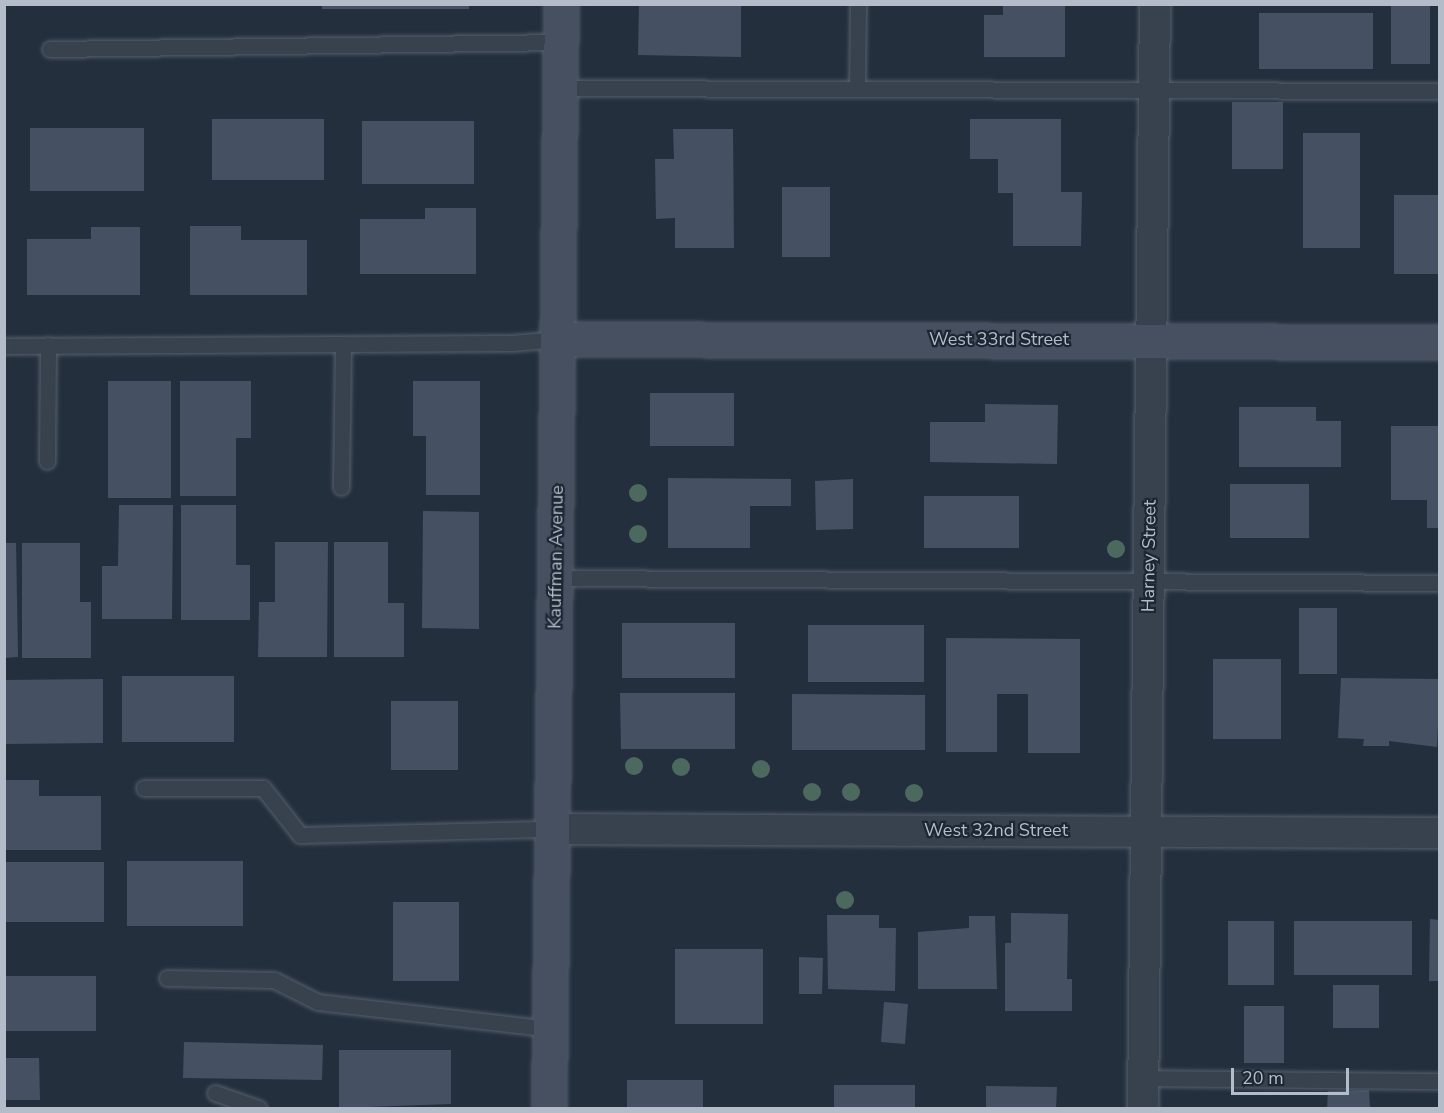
<!DOCTYPE html>
<html>
<head>
<meta charset="utf-8">
<style>
	body { margin:0 }
	#map { position:relative; width:1444px; height:1113px; overflow:hidden; background:#242f3e; font-family:"Nunito Sans",sans-serif }
	div>[style] { position:absolute }
	.building>* { inset:0; background:#455162 }
	.roads { filter:drop-shadow(0 0 2px #565f6c) drop-shadow(0 0 2px #565f6c) }
	.lane>* { height:15px; margin:-7.5px; padding:0 7.5px; transform-origin:7.5px; border-radius:7.5px; background:#38414e }
	.street>* { height:30px; margin:-15px; padding:0 15px; transform-origin:15px; border-radius:15px; background:#38414e }
	.secondary>* { height:33px; margin:-16.5px; padding:0 16.5px; transform-origin:16.5px; border-radius:16.5px; background:#465061 }
	.trees>* { width:18px; height:18px; margin:-9px; border-radius:50%; background:#4b6a5d }
	span { translate:-50% -50%; white-space:nowrap; text-align:center; line-height:1.15; -webkit-text-stroke:4.5px #1d2633; paint-order:stroke }
	.street-label { font-size:18px; color:#b4bcc9 }
	.frame { position:absolute; inset:0; border:6px solid #b4bcc9; pointer-events:none }
	.scale { position:absolute; left:1231px; top:1068px; width:118px; height:27px; box-sizing:border-box; border:3px solid #b4bcc9; border-top:0; padding-left:8px; font-size:18px; line-height:21px; white-space:nowrap; color:#b4bcc9; -webkit-text-stroke:4px #1d2633; paint-order:stroke }
</style>
</head>
<body>
<div id="map">
	<div class="building">
		<div style="clip-path:polygon(639px 4px,741px 4px,741px 57px,638px 55px)"></div>
		<div style="clip-path:polygon(1003px 4px,1065px 4px,1065px 57px,984px 57px,984px 15px,1003px 15px)"></div>
		<div style="clip-path:polygon(322px 5px,469px 5px,469px 9px,322px 9px)"></div>
		<div style="clip-path:polygon(1391px 6px,1430px 6px,1430px 64px,1391px 64px)"></div>
		<div style="clip-path:polygon(1259px 13px,1373px 13px,1373px 69px,1259px 69px)"></div>
		<div style="clip-path:polygon(1232px 102px,1283px 102px,1283px 169px,1232px 169px)"></div>
		<div style="clip-path:polygon(212px 119px,324px 119px,324px 180px,212px 180px)"></div>
		<div style="clip-path:polygon(970px 119px,1061px 119px,1061px 192px,1082px 192px,1081px 246px,1013px 246px,1013px 193px,998px 193px,998px 159px,970px 159px)"></div>
		<div style="clip-path:polygon(362px 121px,474px 121px,474px 184px,362px 184px)"></div>
		<div style="clip-path:polygon(30px 128px,144px 128px,144px 191px,30px 191px)"></div>
		<div style="clip-path:polygon(673px 129px,733px 129px,734px 248px,675px 248px,675px 218px,656px 219px,655px 159px,674px 159px)"></div>
		<div style="clip-path:polygon(1303px 133px,1360px 133px,1360px 248px,1303px 248px)"></div>
		<div style="clip-path:polygon(782px 187px,830px 187px,830px 257px,782px 257px)"></div>
		<div style="clip-path:polygon(1394px 195px,1440px 195px,1440px 274px,1394px 274px)"></div>
		<div style="clip-path:polygon(425px 208px,476px 208px,476px 274px,360px 274px,360px 219px,425px 219px)"></div>
		<div style="clip-path:polygon(190px 226px,241px 226px,241px 240px,307px 240px,307px 295px,190px 295px)"></div>
		<div style="clip-path:polygon(91px 227px,140px 227px,140px 295px,27px 295px,27px 239px,91px 239px)"></div>
		<div style="clip-path:polygon(108px 381px,171px 381px,171px 498px,108px 498px)"></div>
		<div style="clip-path:polygon(180px 381px,251px 381px,251px 438px,236px 438px,236px 496px,180px 496px)"></div>
		<div style="clip-path:polygon(413px 381px,480px 381px,480px 495px,426px 495px,426px 436px,413px 436px)"></div>
		<div style="clip-path:polygon(650px 393px,734px 393px,734px 446px,650px 446px)"></div>
		<div style="clip-path:polygon(985px 404px,1058px 405px,1057px 464px,930px 462px,930px 422px,985px 422px)"></div>
		<div style="clip-path:polygon(1239px 407px,1316px 407px,1316px 421px,1341px 421px,1341px 467px,1239px 467px)"></div>
		<div style="clip-path:polygon(1391px 426px,1440px 426px,1440px 528px,1427px 528px,1427px 500px,1391px 500px)"></div>
		<div style="clip-path:polygon(668px 478px,791px 479px,791px 506px,750px 506px,750px 548px,668px 548px)"></div>
		<div style="clip-path:polygon(853px 479px,853px 529px,816px 530px,815px 481px)"></div>
		<div style="clip-path:polygon(1230px 484px,1309px 484px,1309px 538px,1230px 538px)"></div>
		<div style="clip-path:polygon(924px 496px,1019px 496px,1019px 548px,924px 548px)"></div>
		<div style="clip-path:polygon(119px 505px,173px 505px,172px 619px,102px 619px,102px 566px,118px 566px)"></div>
		<div style="clip-path:polygon(181px 505px,236px 505px,236px 565px,250px 565px,250px 620px,181px 620px)"></div>
		<div style="clip-path:polygon(423px 511px,479px 512px,479px 629px,422px 628px)"></div>
		<div style="clip-path:polygon(275px 542px,328px 542px,327px 657px,258px 657px,259px 602px,275px 602px)"></div>
		<div style="clip-path:polygon(334px 542px,388px 542px,388px 603px,404px 603px,404px 657px,334px 657px)"></div>
		<div style="clip-path:polygon(4px 543px,16px 543px,18px 657px,4px 658px)"></div>
		<div style="clip-path:polygon(22px 543px,80px 543px,80px 602px,91px 602px,91px 658px,22px 658px)"></div>
		<div style="clip-path:polygon(1299px 608px,1337px 608px,1337px 674px,1299px 674px)"></div>
		<div style="clip-path:polygon(622px 623px,735px 623px,735px 678px,622px 678px)"></div>
		<div style="clip-path:polygon(808px 625px,924px 625px,924px 682px,808px 682px)"></div>
		<div style="clip-path:polygon(946px 638px,1080px 639px,1080px 753px,1028px 753px,1028px 694px,997px 694px,997px 752px,946px 752px)"></div>
		<div style="clip-path:polygon(1213px 659px,1281px 659px,1281px 739px,1213px 739px)"></div>
		<div style="clip-path:polygon(122px 676px,234px 676px,234px 742px,122px 742px)"></div>
		<div style="clip-path:polygon(1341px 678px,1440px 679px,1437px 747px,1389px 741px,1389px 746px,1363px 746px,1364px 739px,1338px 738px)"></div>
		<div style="clip-path:polygon(103px 679px,103px 743px,4px 744px,4px 680px)"></div>
		<div style="clip-path:polygon(620px 693px,735px 693px,735px 749px,621px 749px)"></div>
		<div style="clip-path:polygon(792px 694px,925px 695px,925px 750px,792px 750px)"></div>
		<div style="clip-path:polygon(391px 701px,458px 701px,458px 770px,391px 770px)"></div>
		<div style="clip-path:polygon(4px 780px,39px 780px,39px 796px,101px 796px,101px 850px,4px 850px)"></div>
		<div style="clip-path:polygon(127px 861px,243px 861px,243px 926px,127px 926px)"></div>
		<div style="clip-path:polygon(4px 862px,104px 862px,104px 922px,4px 922px)"></div>
		<div style="clip-path:polygon(393px 902px,459px 902px,459px 981px,393px 981px)"></div>
		<div style="clip-path:polygon(1011px 913px,1068px 914px,1067px 979px,1072px 979px,1072px 1011px,1005px 1011px,1005px 943px,1011px 943px)"></div>
		<div style="clip-path:polygon(827px 915px,879px 915px,879px 928px,896px 928px,895px 991px,828px 989px)"></div>
		<div style="clip-path:polygon(969px 916px,995px 916px,997px 989px,918px 989px,918px 932px,969px 928px)"></div>
		<div style="clip-path:polygon(1430px 919px,1440px 920px,1440px 981px,1429px 981px)"></div>
		<div style="clip-path:polygon(1228px 921px,1274px 921px,1274px 985px,1228px 985px)"></div>
		<div style="clip-path:polygon(1294px 921px,1412px 921px,1412px 975px,1294px 975px)"></div>
		<div style="clip-path:polygon(675px 949px,763px 949px,763px 1024px,675px 1024px)"></div>
		<div style="clip-path:polygon(799px 957px,823px 958px,822px 994px,799px 994px)"></div>
		<div style="clip-path:polygon(4px 976px,96px 976px,96px 1031px,4px 1031px)"></div>
		<div style="clip-path:polygon(1333px 985px,1379px 985px,1379px 1028px,1333px 1028px)"></div>
		<div style="clip-path:polygon(884px 1002px,908px 1004px,905px 1044px,881px 1042px)"></div>
		<div style="clip-path:polygon(1244px 1006px,1284px 1006px,1284px 1063px,1244px 1063px)"></div>
		<div style="clip-path:polygon(184px 1042px,323px 1045px,322px 1080px,183px 1078px)"></div>
		<div style="clip-path:polygon(339px 1050px,451px 1050px,451px 1104px,339px 1108px)"></div>
		<div style="clip-path:polygon(4px 1058px,39px 1058px,40px 1100px,4px 1100px)"></div>
		<div style="clip-path:polygon(627px 1080px,703px 1080px,703px 1108px,627px 1108px)"></div>
		<div style="clip-path:polygon(834px 1085px,915px 1085px,915px 1108px,834px 1108px)"></div>
		<div style="clip-path:polygon(986px 1086px,1057px 1087px,1056px 1108px,986px 1108px)"></div>
		<div style="clip-path:polygon(1369px 1090px,1370px 1108px,1327px 1108px,1328px 1091px)"></div>
	</div>
	<div class="roads">
		<div class="lane">
			<div style="left:50px;top:49px;width:511px;rotate:-0.78deg"></div>
			<div style="left:857px;top:87px;width:83px;rotate:-89.3deg"></div>
			<div style="left:561px;top:88px;width:879px;rotate:0.2deg"></div>
			<div style="left:4px;top:346px;width:508px;rotate:-0.34deg"></div>
			<div style="left:512px;top:343px;width:47px;rotate:-4.9deg"></div>
			<div style="left:47px;top:461px;width:116px;rotate:-89.5deg"></div>
			<div style="left:341px;top:487px;width:142px;rotate:-89.2deg"></div>
			<div style="left:556px;top:578px;width:884px;rotate:0.32deg"></div>
			<div style="left:144px;top:788px;width:119px"></div>
			<div style="left:263px;top:788px;width:60px;rotate:51.8deg"></div>
			<div style="left:300px;top:835px;width:253px;rotate:-1.4deg"></div>
			<div style="left:167px;top:978px;width:107px;rotate:1.1deg"></div>
			<div style="left:274px;top:980px;width:49px;rotate:26.6deg"></div>
			<div style="left:318px;top:1002px;width:234px;rotate:6.6deg"></div>
			<div style="left:1143px;top:1078px;width:297px;rotate:0.6deg"></div>
			<div style="left:215px;top:1093px;width:46px;rotate:19.2deg"></div>
		</div>
		<div class="street">
			<div style="left:553px;top:829px;width:887px;rotate:0.26deg"></div>
			<div style="left:1143px;top:1108px;width:1104px;rotate:-89.38deg"></div>
		</div>
		<div class="secondary">
			<div style="left:559px;top:339px;width:881px;rotate:0.2deg"></div>
			<div style="left:549px;top:1108px;width:1104px;rotate:-89.38deg"></div>
		</div>
	</div>
	<div class="trees">
		<div style="left:638px;top:493px"></div>
		<div style="left:638px;top:534px"></div>
		<div style="left:1116px;top:549px"></div>
		<div style="left:634px;top:766px"></div>
		<div style="left:681px;top:767px"></div>
		<div style="left:761px;top:769px"></div>
		<div style="left:812px;top:792px"></div>
		<div style="left:851px;top:792px"></div>
		<div style="left:914px;top:793px"></div>
		<div style="left:845px;top:900px"></div>
	</div>
	<div class="street-label">
		<span style="left:999px;top:339px">West 33rd Street</span>
		<span style="left:1149px;top:556px;rotate:-89deg">Harney Street</span>
		<span style="left:556px;top:557px;rotate:-89deg">Kauffman Avenue</span>
		<span style="left:996px;top:830px">West 32nd Street</span>
	</div>
	<div class="frame"></div>
	<div class="scale">20 m</div>
</div>
</body>
</html>
